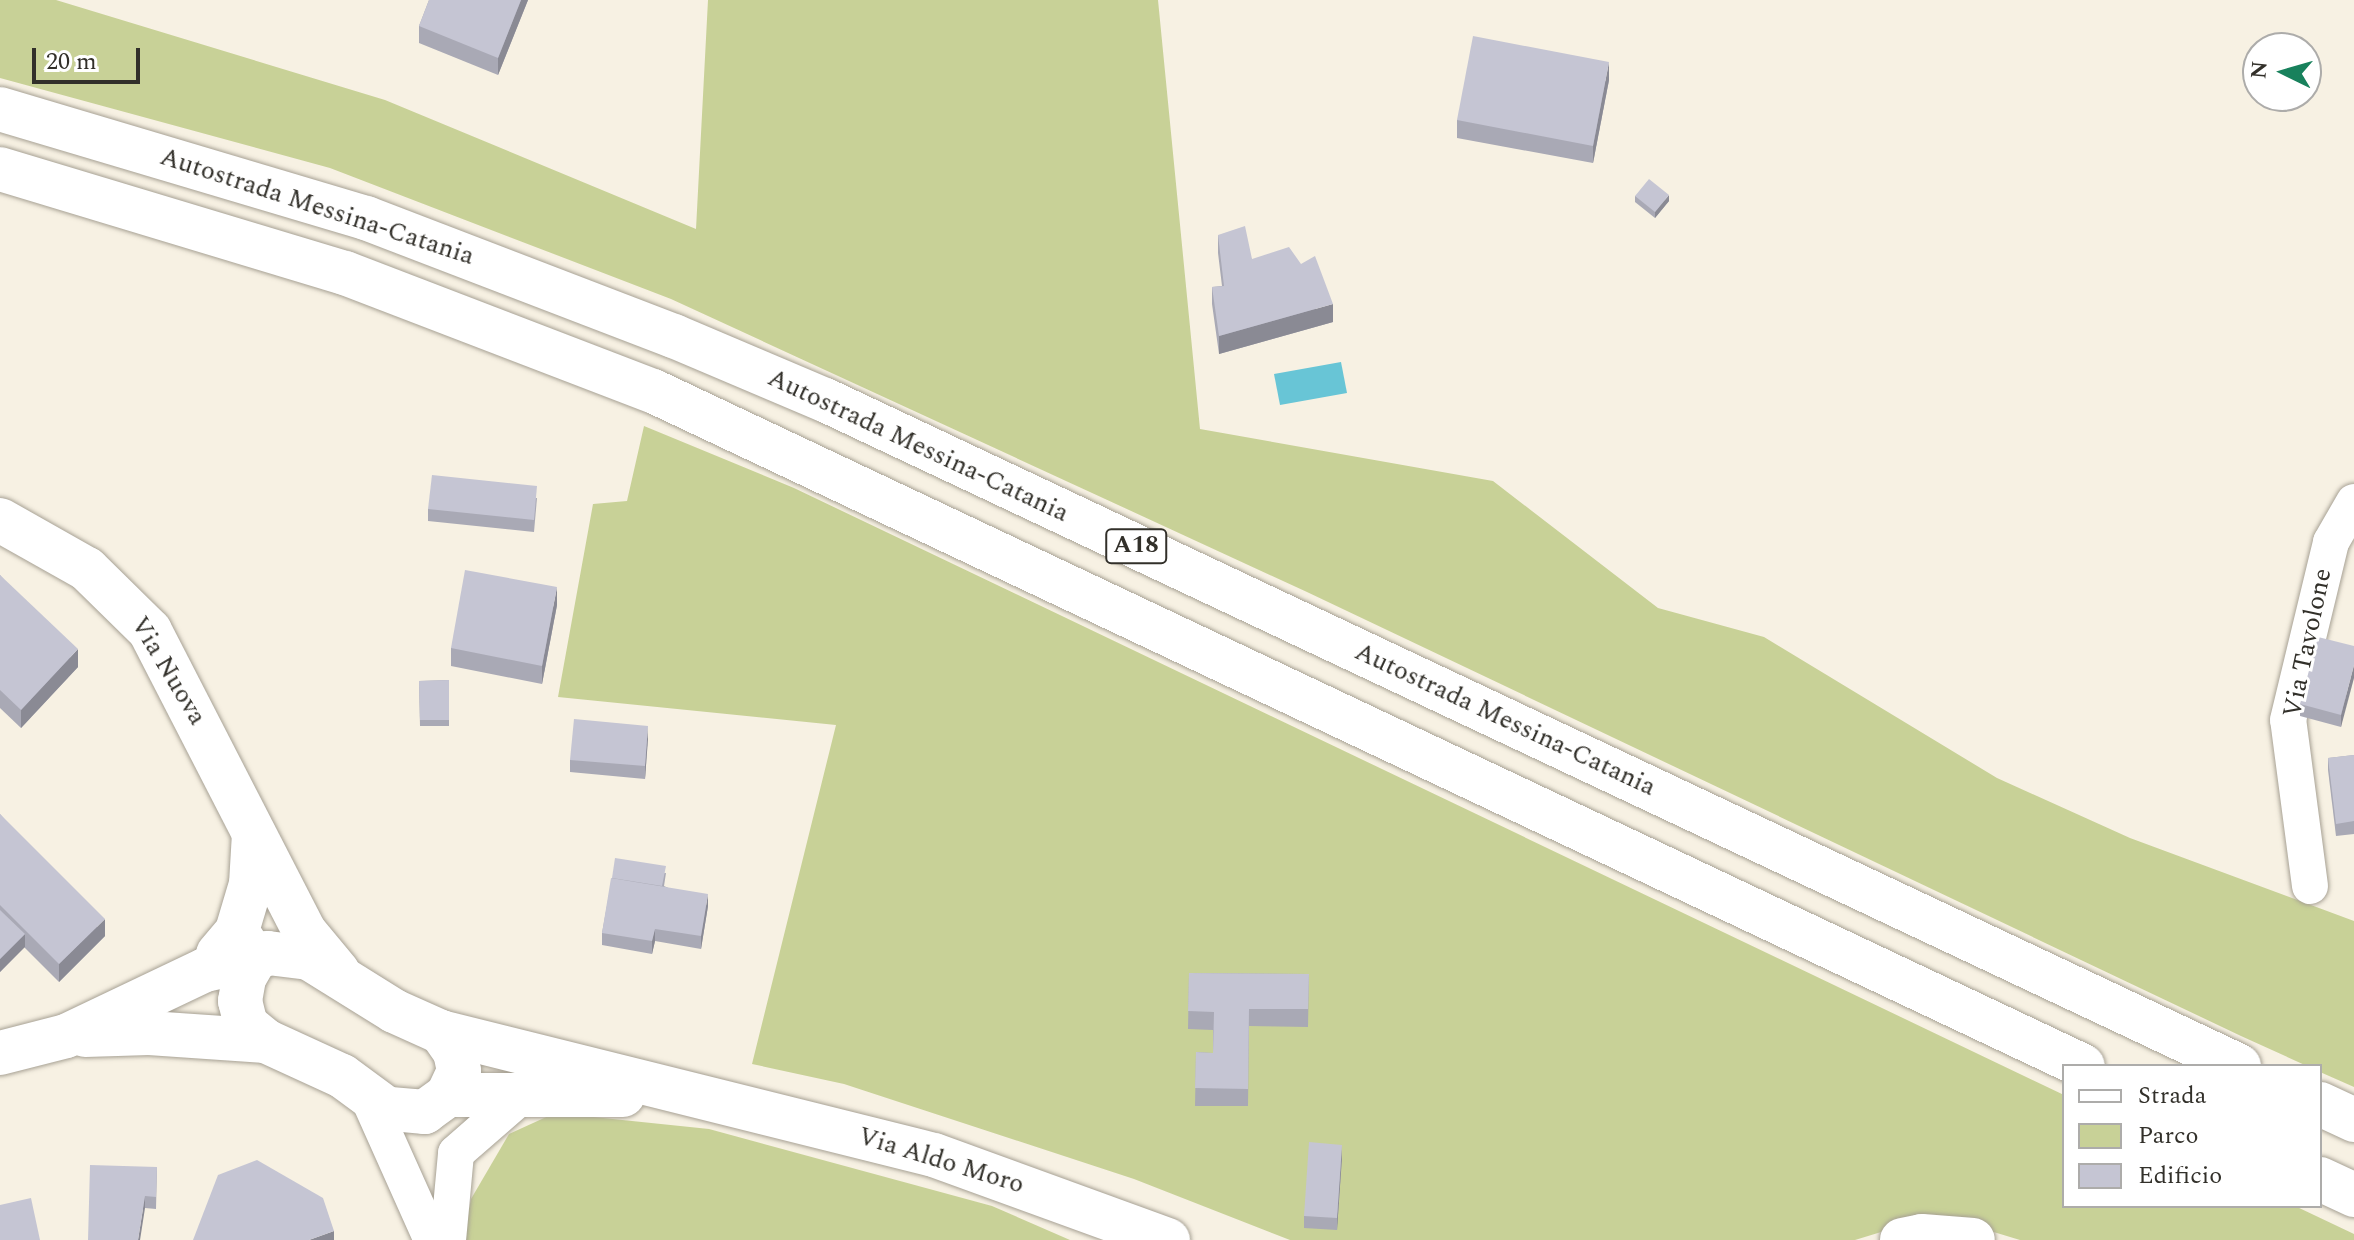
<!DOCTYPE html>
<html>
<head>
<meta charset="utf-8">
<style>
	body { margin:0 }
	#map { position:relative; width:2354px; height:1240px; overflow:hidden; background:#f7f1e3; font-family:Spectral,serif }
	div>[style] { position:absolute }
	.green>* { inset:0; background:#c8d197 }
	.water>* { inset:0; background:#68c5d6 }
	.roads { filter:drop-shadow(0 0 2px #a7a194) drop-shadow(0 0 2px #a7a194) }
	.street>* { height:36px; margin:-18px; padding:0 18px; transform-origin:18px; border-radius:18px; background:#fff }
	.secondary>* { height:44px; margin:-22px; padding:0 22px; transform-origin:22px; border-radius:22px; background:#fff }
	.highway>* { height:44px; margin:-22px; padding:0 22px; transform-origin:22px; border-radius:22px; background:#fff }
	.wall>* { inset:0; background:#a9a9b5 }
	.shaded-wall>* { inset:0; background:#8a8a94 }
	.building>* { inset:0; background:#c5c5d3 }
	span { translate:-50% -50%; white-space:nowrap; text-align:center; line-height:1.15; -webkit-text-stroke:6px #fff; paint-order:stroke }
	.shield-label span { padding:2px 6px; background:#fff; border:2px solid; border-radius:6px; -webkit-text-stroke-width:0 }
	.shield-label { font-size:24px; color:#32302a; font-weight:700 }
	.street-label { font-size:26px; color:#32302a }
	.legend { position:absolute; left:2062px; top:1064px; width:260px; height:144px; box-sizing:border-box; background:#fff; border:2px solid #adacaa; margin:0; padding:10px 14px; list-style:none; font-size:24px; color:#32302a }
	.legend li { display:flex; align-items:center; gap:16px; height:40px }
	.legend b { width:40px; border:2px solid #adacaa }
	.north { position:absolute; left:2242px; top:32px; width:80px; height:80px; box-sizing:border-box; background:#fff; border:2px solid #adacaa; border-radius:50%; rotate:275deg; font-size:22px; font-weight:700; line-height:32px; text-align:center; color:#32302a }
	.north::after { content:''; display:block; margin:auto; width:28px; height:36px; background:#18815c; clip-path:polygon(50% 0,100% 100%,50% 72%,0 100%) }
	.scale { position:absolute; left:32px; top:48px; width:108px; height:36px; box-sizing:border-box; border:4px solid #32302a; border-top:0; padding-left:10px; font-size:24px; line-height:28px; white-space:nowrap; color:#32302a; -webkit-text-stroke:6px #fff; paint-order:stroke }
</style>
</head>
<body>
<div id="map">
	<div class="green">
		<div style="clip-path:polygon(0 0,56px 0,385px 100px,696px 229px,708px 0,1158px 0,1200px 429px,1493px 481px,1658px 608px,1764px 637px,1997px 778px,2130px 838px,2354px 921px,2354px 1087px,2320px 1072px,2320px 1066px,2307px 1066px,2241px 1036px,1307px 592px,671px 299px,330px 168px,0 78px)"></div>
		<div style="clip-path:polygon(644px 426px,794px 488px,2064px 1095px,2064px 1206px,2295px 1206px,2354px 1234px,2354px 1240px,2020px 1240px,1964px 1223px,1917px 1221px,1855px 1240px,1290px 1240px,1134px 1179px,844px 1084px,752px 1064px,836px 725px,558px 697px,593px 504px,627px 501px)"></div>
		<div style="clip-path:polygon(555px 1113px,709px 1129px,992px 1206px,1070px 1240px,463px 1240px,471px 1199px,509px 1134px)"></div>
	</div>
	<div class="water">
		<div style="clip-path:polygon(1341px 362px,1347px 393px,1280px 405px,1274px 374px)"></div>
	</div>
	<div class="roads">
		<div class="street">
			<div style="left:2310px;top:886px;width:167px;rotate:-97.5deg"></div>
			<div style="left:2288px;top:720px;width:183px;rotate:-76.4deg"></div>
			<div style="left:2331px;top:542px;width:46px;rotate:-60.1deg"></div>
			<div style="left:367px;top:1095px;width:159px;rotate:65.9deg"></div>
			<div style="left:448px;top:1240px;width:87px;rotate:-84.7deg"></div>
			<div style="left:456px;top:1153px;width:82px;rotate:-41.1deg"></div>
		</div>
		<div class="secondary">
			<div style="left:0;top:520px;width:100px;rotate:29.4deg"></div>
			<div style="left:87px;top:569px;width:88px;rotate:44.5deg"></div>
			<div style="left:150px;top:631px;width:337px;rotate:62.8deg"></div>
			<div style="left:304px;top:931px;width:53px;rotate:50.3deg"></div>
			<div style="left:218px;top:954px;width:30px;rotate:-50deg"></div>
			<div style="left:237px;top:931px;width:49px;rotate:-73.4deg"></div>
			<div style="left:251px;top:884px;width:50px;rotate:-86.6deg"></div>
			<div style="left:441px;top:1032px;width:24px;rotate:55deg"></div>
			<div style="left:455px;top:1052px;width:19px;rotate:78deg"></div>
			<div style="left:459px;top:1071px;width:26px;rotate:115deg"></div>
			<div style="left:448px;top:1095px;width:29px;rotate:144deg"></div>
			<div style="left:425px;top:1112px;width:38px;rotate:-175deg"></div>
			<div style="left:387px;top:1109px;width:56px;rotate:-143.7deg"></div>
			<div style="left:342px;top:1076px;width:84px;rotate:-155.3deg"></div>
			<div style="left:266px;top:1041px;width:26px;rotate:-141deg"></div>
			<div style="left:246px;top:1025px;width:25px;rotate:-104deg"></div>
			<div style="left:240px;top:1001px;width:23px;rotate:-80deg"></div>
			<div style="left:244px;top:978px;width:22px;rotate:-60deg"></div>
			<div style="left:255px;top:959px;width:14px;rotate:-25deg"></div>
			<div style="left:268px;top:953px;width:41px;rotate:7deg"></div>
			<div style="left:309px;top:958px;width:100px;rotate:31.9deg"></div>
			<div style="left:394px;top:1011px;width:51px;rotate:24.1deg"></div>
			<div style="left:441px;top:1032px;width:508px;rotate:14.01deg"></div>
			<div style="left:934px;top:1155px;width:249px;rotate:20deg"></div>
			<div style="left:85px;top:1035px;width:64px;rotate:-1.8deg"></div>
			<div style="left:149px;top:1033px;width:117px;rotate:3.9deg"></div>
			<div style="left:0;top:1053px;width:68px;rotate:-14.4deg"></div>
			<div style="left:66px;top:1036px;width:154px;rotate:-25.4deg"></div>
			<div style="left:205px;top:970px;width:51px;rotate:-12.4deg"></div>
			<div style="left:255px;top:959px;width:33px;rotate:-123deg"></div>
			<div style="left:448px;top:1095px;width:175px"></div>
			<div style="left:1902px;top:1240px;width:20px;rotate:-11deg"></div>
			<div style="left:1922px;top:1236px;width:51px;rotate:4.5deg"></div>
		</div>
		<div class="highway">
			<div style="left:0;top:109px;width:382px;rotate:16.6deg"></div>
			<div style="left:366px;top:218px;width:330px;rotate:21deg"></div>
			<div style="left:674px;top:336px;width:164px;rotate:23deg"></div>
			<div style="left:825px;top:400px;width:1563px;rotate:25.22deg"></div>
			<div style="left:0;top:169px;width:360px;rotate:16.8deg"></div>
			<div style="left:345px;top:273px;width:330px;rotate:21deg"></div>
			<div style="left:653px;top:391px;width:1581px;rotate:25.27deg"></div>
			<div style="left:2320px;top:1104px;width:38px;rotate:25deg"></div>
			<div style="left:2320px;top:1179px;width:38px;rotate:25deg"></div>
		</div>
	</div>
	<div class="wall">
		<div style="clip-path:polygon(429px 0,528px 0,498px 75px,419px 43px,419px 26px)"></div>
		<div style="clip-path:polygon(1609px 80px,1593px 163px,1457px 138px,1457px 120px)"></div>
		<div style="clip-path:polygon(1635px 196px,1669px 201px,1655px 218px,1635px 202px)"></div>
		<div style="clip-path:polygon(1218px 235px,1252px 259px,1333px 322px,1219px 354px,1212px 304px,1212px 287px,1222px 286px,1218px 253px)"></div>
		<div style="clip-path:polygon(537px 498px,534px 532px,428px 521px,428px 509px)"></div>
		<div style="clip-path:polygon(0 575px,78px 667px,21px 728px,0 708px)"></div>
		<div style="clip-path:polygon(557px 605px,542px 684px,451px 666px,451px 648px)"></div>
		<div style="clip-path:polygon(2354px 646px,2341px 727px,2300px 716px,2300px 704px)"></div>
		<div style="clip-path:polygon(449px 680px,449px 726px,420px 726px,419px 681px)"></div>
		<div style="clip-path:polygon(648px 738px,645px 779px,570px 772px,570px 760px)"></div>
		<div style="clip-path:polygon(2354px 755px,2354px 834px,2336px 836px,2328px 770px,2328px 758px)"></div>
		<div style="clip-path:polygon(0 814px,105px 936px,59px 982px,24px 947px,0 972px)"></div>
		<div style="clip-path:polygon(666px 873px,664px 886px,708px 906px,701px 949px,655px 941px,652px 954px,602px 945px,602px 933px,612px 878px)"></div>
		<div style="clip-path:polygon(1189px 973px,1309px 974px,1308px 1027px,1249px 1026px,1248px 1106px,1195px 1106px,1196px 1052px,1213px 1053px,1213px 1030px,1188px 1029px)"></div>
		<div style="clip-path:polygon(1342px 1157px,1337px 1230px,1304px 1228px,1304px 1216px)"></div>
		<div style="clip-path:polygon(157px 1167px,156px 1209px,145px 1208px,88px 1240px)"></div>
	</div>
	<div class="shaded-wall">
		<div style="clip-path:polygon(521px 0,528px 0,498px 75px,498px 58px)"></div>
		<div style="clip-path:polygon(1609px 62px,1609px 80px,1593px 163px,1593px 146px)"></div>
		<div style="clip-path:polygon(1669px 195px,1669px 201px,1655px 218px,1655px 212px)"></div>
		<div style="clip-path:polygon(1333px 304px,1333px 322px,1219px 354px,1219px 336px)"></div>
		<div style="clip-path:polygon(557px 587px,557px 605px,542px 684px,542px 666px)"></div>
		<div style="clip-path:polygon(78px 649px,78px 667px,21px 728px,21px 710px)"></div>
		<div style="clip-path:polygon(2354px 665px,2354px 678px,2341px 727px,2341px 715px)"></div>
		<div style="clip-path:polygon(648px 726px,648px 738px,645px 779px,645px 766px)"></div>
		<div style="clip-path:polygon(708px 894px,708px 906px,701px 949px,701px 936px)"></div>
		<div style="clip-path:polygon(105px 919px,105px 936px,59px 982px,59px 964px)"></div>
		<div style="clip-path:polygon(655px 929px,655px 941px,652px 954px,652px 941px)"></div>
		<div style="clip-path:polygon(25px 934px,25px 947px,0 972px,0 959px)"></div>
		<div style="clip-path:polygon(1342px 1145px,1342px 1157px,1337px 1230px,1337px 1218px)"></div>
		<div style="clip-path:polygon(145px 1196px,145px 1208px,140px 1240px,138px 1240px)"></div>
		<div style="clip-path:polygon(334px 1231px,334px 1240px,309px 1240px)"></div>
	</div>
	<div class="building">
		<div style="clip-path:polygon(429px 0,521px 0,498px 58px,419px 26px)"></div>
		<div style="clip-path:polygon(1473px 36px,1609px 62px,1593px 146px,1457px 120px)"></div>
		<div style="clip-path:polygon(1649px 179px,1669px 195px,1655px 212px,1635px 196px)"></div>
		<div style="clip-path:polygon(1245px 226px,1252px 259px,1289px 247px,1301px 264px,1315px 256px,1333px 304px,1219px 336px,1212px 287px,1224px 286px,1218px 235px)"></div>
		<div style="clip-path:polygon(432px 475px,537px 486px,534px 520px,428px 509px)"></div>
		<div style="clip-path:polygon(465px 570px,557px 587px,542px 666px,451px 648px)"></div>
		<div style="clip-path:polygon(0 575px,78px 649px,21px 710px,0 690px)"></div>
		<div style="clip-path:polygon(2318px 637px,2354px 646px,2354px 665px,2341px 715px,2300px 704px)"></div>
		<div style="clip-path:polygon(449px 680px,449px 720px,420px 720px,419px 681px)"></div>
		<div style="clip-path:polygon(574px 719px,648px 726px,645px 766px,570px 760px)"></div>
		<div style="clip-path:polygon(2354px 755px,2354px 821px,2336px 824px,2328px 758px)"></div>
		<div style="clip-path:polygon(0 814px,105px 919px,59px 964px,0 905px)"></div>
		<div style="clip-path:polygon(615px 858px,666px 866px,662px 886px,612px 878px)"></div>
		<div style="clip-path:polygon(611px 878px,708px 894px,701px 936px,655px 929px,652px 941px,602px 933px)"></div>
		<div style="clip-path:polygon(0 910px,25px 934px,0 959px)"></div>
		<div style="clip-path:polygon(1189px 973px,1309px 974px,1308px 1009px,1249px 1009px,1248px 1089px,1195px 1088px,1196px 1052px,1213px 1053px,1214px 1012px,1188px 1011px)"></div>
		<div style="clip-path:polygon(1309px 1142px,1342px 1145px,1337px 1218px,1304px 1216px)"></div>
		<div style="clip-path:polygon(257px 1160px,323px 1198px,334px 1231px,309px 1240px,193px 1240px,218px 1175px)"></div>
		<div style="clip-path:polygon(90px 1165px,157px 1167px,156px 1197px,145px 1196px,138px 1240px,88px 1240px)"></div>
		<div style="clip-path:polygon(31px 1198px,40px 1240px,0 1240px,0 1205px)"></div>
	</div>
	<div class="shield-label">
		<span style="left:1136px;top:546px">A18</span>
	</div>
	<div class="street-label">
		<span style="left:317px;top:207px;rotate:18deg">Autostrada Messina-Catania</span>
		<span style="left:918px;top:446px;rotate:25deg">Autostrada Messina-Catania</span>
		<span style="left:2308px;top:643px;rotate:-78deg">Via Tavolone</span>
		<span style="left:168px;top:671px;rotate:59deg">Via Nuova</span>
		<span style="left:1505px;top:720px;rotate:25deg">Autostrada Messina-Catania</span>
		<span style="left:941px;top:1161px;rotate:17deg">Via Aldo Moro</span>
	</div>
	<ul class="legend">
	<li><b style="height:10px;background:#fff"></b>Strada</li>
	<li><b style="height:22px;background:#c8d197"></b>Parco</li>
	<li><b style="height:22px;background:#c5c5d3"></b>Edificio</li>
	</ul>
	<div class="north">N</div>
	<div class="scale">20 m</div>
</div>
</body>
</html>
